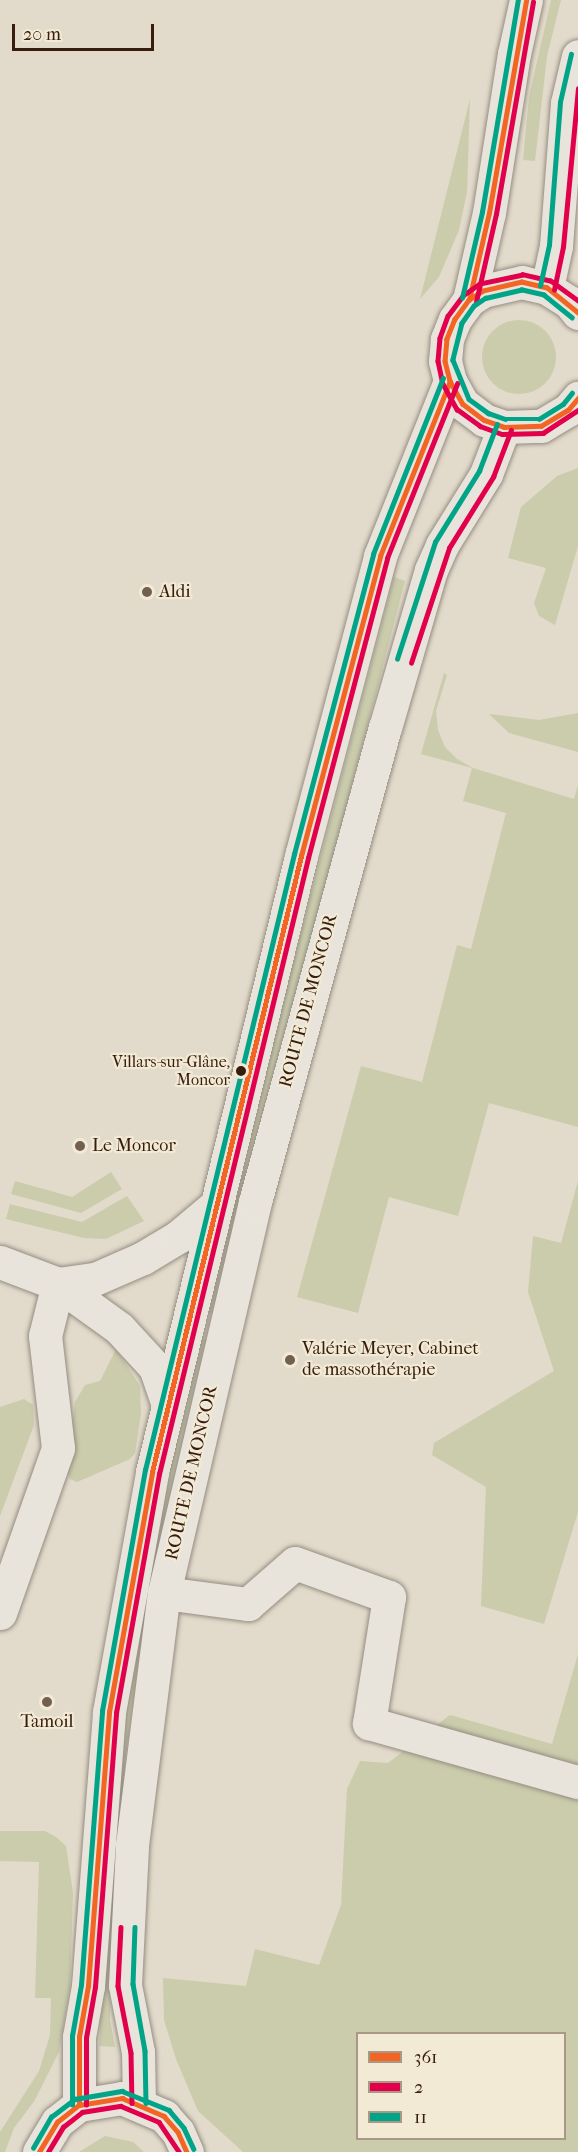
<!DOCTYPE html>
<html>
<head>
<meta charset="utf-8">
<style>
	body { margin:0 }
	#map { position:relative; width:578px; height:2152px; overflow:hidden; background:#e2daca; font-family:"IM FELL French Canon",serif }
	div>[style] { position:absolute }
	.green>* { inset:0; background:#caccac }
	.round { border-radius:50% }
	.roads { filter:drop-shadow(0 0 2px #958d82) drop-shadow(0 0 2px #958d82) }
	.street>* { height:33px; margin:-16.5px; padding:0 16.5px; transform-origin:16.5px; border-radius:16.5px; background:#e8e4dc }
	.secondary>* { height:33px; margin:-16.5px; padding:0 16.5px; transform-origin:16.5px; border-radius:16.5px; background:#e8e4dc }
	.bus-1>* { height:4.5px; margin:-2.25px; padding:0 2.25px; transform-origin:2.25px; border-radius:2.25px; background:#f26522 }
	.bus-2>* { height:4.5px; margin:-2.25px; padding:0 2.25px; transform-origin:2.25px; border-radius:2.25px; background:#e2004c }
	.bus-3>* { height:4.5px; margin:-2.25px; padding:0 2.25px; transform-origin:2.25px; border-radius:2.25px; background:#01a487 }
	.dots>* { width:16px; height:16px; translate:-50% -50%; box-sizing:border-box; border:3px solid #f3ead5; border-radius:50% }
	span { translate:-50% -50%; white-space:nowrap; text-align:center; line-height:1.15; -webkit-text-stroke:4.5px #f3ead5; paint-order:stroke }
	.bus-label { font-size:16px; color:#371d0e }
	.right { translate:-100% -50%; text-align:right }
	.poi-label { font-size:18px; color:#371d0e }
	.left { translate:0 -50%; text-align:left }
	.street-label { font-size:18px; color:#371d0e }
	.legend { position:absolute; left:356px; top:2032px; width:210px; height:108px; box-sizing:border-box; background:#f3ead5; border:2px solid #a89885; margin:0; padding:8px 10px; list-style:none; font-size:18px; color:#371d0e }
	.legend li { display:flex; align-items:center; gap:12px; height:30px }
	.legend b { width:30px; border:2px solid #a89885 }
	.scale { position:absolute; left:12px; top:24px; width:142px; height:27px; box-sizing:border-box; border:3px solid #371d0e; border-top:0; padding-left:8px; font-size:18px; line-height:21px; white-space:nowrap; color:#371d0e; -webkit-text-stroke:4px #f3ead5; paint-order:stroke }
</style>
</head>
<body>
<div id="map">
	<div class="green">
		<div style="clip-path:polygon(551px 0,561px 0,547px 56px,535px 161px,523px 160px,529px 97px)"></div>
		<div style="clip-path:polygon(470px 99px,467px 192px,459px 230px,439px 277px,420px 299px)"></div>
		<div class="round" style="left:482px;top:320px;width:74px;height:74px"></div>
		<div style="clip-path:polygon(578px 468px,578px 546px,555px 625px,539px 616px,534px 603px,546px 568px,508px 558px,521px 507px,557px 476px)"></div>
		<div style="clip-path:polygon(394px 577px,405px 581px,215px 1314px,202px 1311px)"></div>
		<div style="clip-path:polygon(444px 673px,447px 675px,436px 711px,438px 730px,445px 747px,457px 759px,473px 768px,574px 799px,578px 785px,578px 1127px,489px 1103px,458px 1216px,389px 1197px,358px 1313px,297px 1297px,361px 1066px,422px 1082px,457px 945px,471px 949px,506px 813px,463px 801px,472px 768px,421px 754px)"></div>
		<div style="clip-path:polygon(578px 713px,578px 752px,509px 733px,489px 714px,539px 720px)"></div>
		<div style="clip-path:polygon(111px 1172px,122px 1189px,81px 1213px,11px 1194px,15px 1181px,72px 1197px)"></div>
		<div style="clip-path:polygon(578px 1181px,578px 1512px,544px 1624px,481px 1606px,486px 1487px,432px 1455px,434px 1443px,554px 1371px,528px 1292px,533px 1236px,561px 1243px)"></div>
		<div style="clip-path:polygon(127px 1196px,144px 1221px,106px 1239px,84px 1238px,6px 1219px,10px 1204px,82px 1222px)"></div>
		<div style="clip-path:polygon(196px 1337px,208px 1340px,143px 1636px,125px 1761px,113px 1895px,110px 2020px,115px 2047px,99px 2046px,105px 1894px,118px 1758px,136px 1635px)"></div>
		<div style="clip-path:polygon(116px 1349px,140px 1386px,141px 1414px,135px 1453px,130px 1459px,77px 1482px,70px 1479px,66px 1470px,75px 1402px,85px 1385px,100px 1381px)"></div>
		<div style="clip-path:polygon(24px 1399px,33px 1405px,34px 1425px,0 1516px,0 1407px)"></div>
		<div style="clip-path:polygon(evenodd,578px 1654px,578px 2152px,243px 2152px,198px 2111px,176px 2059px,164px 2020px,163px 1978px,246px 1986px,255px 1949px,319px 1965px,341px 1905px,347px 1789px,360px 1761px,388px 1763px,450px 1715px,552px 1744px,578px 1654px,358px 2034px,564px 2034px,564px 2138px,358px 2138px,358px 2034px)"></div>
		<div style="clip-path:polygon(0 1831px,45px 1831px,56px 1837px,66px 1846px,73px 1893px,70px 1988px,59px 2052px,35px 2100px,14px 2128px,5px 2152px,0 2152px,0 2132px,39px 2071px,50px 2035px,51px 1998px,35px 1998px,39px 1862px,0 1861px)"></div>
		<div style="clip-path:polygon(105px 2136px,133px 2142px,144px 2152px,79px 2152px)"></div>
	</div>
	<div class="roads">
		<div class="street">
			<div style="left:0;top:1262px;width:62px;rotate:20.8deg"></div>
			<div style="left:58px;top:1284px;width:75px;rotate:35.8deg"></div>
			<div style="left:119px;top:1328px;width:53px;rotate:47.3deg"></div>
			<div style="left:155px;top:1367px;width:40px;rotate:71.1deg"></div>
			<div style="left:58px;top:1284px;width:37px;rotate:-8deg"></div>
			<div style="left:95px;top:1279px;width:52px;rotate:-23.6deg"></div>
			<div style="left:143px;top:1258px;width:41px;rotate:-31deg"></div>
			<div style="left:178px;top:1237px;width:50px;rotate:-40.1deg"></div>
			<div style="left:164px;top:1593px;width:85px;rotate:7.5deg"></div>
			<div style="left:248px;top:1604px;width:62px;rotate:-41.1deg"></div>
			<div style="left:295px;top:1563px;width:100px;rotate:19.9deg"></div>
			<div style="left:389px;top:1597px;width:128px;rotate:99deg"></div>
			<div style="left:369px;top:1723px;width:217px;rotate:15.8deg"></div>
			<div style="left:0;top:1613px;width:175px;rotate:-70.6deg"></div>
			<div style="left:58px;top:1448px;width:113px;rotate:-96.6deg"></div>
			<div style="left:45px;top:1336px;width:54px;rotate:-76deg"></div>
		</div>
		<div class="secondary">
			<div style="left:547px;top:288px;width:43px;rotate:-77.9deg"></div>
			<div style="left:556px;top:246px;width:143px;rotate:-85.6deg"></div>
			<div style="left:567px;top:103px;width:48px;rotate:-76.8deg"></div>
			<div style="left:469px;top:300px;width:89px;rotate:-77.1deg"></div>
			<div style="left:489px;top:213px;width:161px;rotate:-81.1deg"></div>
			<div style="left:514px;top:54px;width:55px;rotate:-77.5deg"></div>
			<div style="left:578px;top:313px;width:14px;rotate:-129deg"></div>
			<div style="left:569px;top:302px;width:26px;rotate:-148deg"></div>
			<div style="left:547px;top:288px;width:26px;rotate:-167deg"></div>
			<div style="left:522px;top:282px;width:40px;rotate:167deg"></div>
			<div style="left:483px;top:291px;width:17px;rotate:147deg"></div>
			<div style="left:469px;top:300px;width:24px;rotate:126deg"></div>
			<div style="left:455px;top:319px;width:22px;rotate:112deg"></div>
			<div style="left:447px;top:339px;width:22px;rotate:95deg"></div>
			<div style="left:445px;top:361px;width:21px;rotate:76deg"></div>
			<div style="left:450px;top:381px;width:26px;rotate:61deg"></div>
			<div style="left:463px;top:404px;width:26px;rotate:37deg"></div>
			<div style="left:484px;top:420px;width:21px;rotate:19deg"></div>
			<div style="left:504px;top:427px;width:37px;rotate:-2deg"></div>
			<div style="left:541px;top:426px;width:31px;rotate:-31deg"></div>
			<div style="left:568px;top:410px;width:16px;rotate:-50deg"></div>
			<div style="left:139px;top:2103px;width:51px;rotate:-91.1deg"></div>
			<div style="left:138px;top:2052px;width:68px;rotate:-101deg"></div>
			<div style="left:125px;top:1985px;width:140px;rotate:-87.1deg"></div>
			<div style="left:132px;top:1845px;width:254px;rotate:-82.8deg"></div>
			<div style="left:164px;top:1593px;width:401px;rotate:-76.9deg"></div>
			<div style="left:255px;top:1202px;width:492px;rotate:-74.7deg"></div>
			<div style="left:385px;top:728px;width:165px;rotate:-73.8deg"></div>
			<div style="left:431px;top:570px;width:27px;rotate:-66deg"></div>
			<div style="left:442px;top:545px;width:84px;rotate:-58.2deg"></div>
			<div style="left:486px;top:474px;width:50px;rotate:-69deg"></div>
			<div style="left:79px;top:2105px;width:68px;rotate:-90deg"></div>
			<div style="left:79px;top:2037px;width:52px;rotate:-80deg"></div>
			<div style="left:88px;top:1986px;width:275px;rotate:-85.6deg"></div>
			<div style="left:109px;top:1712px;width:244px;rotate:-79.8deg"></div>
			<div style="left:152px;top:1472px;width:634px;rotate:-76.4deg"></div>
			<div style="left:301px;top:856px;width:310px;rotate:-75.2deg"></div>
			<div style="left:380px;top:556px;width:188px;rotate:-68.2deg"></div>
			<div style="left:39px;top:2152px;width:35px;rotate:-59deg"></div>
			<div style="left:57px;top:2122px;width:28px;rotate:-38deg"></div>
			<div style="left:79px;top:2105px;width:44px;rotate:-9.2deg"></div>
			<div style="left:122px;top:2098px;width:46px;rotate:23.2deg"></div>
			<div style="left:164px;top:2116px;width:21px;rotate:49deg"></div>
			<div style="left:178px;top:2132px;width:22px;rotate:66deg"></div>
		</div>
	</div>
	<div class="bus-1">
		<div style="left:469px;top:300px;width:89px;rotate:-77.1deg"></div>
		<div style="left:489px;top:213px;width:216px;rotate:-80.1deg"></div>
		<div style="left:578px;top:313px;width:40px;rotate:-141deg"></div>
		<div style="left:547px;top:288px;width:26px;rotate:-167deg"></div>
		<div style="left:522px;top:282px;width:40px;rotate:167deg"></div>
		<div style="left:483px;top:291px;width:17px;rotate:147deg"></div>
		<div style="left:469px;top:300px;width:24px;rotate:126deg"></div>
		<div style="left:455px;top:319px;width:22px;rotate:112deg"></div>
		<div style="left:447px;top:339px;width:22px;rotate:95deg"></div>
		<div style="left:445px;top:361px;width:21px;rotate:76deg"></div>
		<div style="left:450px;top:381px;width:26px;rotate:61deg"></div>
		<div style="left:463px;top:404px;width:26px;rotate:37deg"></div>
		<div style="left:484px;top:420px;width:21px;rotate:19deg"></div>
		<div style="left:504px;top:427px;width:37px;rotate:-2deg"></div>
		<div style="left:541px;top:426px;width:31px;rotate:-31deg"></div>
		<div style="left:568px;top:410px;width:16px;rotate:-50deg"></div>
		<div style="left:79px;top:2105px;width:68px;rotate:-90deg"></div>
		<div style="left:79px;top:2037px;width:52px;rotate:-80deg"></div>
		<div style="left:88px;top:1986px;width:275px;rotate:-85.6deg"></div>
		<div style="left:109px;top:1712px;width:244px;rotate:-79.8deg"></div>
		<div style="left:152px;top:1472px;width:634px;rotate:-76.4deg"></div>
		<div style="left:301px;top:856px;width:310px;rotate:-75.2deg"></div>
		<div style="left:380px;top:556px;width:188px;rotate:-68.2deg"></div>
		<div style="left:39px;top:2152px;width:35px;rotate:-59deg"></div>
		<div style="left:57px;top:2122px;width:28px;rotate:-38deg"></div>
		<div style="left:79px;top:2105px;width:44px;rotate:-9.2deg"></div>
		<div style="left:122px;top:2098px;width:46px;rotate:23.2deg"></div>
		<div style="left:164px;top:2116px;width:21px;rotate:49deg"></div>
		<div style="left:178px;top:2132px;width:22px;rotate:66deg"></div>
	</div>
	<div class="bus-2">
		<div style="left:554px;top:290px;width:44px;rotate:-78.2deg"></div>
		<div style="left:563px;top:247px;width:159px;rotate:-84.6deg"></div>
		<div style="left:578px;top:301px;width:34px;rotate:-144deg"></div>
		<div style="left:550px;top:281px;width:28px;rotate:-167deg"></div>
		<div style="left:523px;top:275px;width:44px;rotate:168.2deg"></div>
		<div style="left:480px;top:284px;width:19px;rotate:145deg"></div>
		<div style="left:464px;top:295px;width:26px;rotate:127deg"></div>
		<div style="left:448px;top:316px;width:23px;rotate:110deg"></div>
		<div style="left:440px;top:338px;width:23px;rotate:95deg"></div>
		<div style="left:438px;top:361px;width:24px;rotate:78deg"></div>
		<div style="left:443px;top:384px;width:29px;rotate:61deg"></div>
		<div style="left:457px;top:409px;width:29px;rotate:36deg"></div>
		<div style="left:480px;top:426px;width:23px;rotate:20deg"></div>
		<div style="left:502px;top:434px;width:41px;rotate:-1.4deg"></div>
		<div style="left:543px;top:433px;width:42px;rotate:-33.3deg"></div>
		<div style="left:476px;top:302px;width:90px;rotate:-77.2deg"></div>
		<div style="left:496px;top:214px;width:215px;rotate:-80.1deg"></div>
		<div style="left:411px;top:663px;width:121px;rotate:-71.7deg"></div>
		<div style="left:449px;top:548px;width:84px;rotate:-58.2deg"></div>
		<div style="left:493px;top:477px;width:50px;rotate:-69deg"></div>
		<div style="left:121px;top:1927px;width:59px;rotate:92.9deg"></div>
		<div style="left:118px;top:1986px;width:68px;rotate:79deg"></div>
		<div style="left:131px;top:2053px;width:50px;rotate:88.9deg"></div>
		<div style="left:86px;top:2105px;width:67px;rotate:-90deg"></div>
		<div style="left:86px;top:2038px;width:52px;rotate:-80deg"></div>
		<div style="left:95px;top:1987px;width:275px;rotate:-85.6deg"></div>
		<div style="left:116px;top:1713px;width:243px;rotate:-79.8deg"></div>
		<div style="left:159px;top:1474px;width:634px;rotate:-76.4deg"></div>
		<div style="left:308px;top:858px;width:310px;rotate:-75.2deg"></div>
		<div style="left:387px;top:558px;width:188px;rotate:-68.1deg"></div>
		<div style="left:48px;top:2152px;width:29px;rotate:-59deg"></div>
		<div style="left:63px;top:2127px;width:24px;rotate:-38deg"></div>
		<div style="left:82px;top:2112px;width:39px;rotate:-9deg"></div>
		<div style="left:121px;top:2106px;width:41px;rotate:22.8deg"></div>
		<div style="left:159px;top:2122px;width:36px;rotate:56deg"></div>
	</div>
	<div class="bus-3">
		<div style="left:540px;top:286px;width:42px;rotate:-77.6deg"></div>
		<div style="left:549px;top:245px;width:143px;rotate:-85.6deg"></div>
		<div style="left:560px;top:102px;width:49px;rotate:-77.1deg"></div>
		<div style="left:462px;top:298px;width:88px;rotate:-76.9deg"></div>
		<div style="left:482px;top:212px;width:215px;rotate:-80.4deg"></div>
		<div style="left:572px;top:318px;width:36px;rotate:-141deg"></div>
		<div style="left:544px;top:295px;width:23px;rotate:-167deg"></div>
		<div style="left:522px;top:290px;width:37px;rotate:167deg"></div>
		<div style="left:486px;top:298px;width:14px;rotate:146deg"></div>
		<div style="left:474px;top:306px;width:21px;rotate:125deg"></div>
		<div style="left:462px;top:323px;width:38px;rotate:104deg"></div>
		<div style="left:453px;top:360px;width:42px;rotate:67.7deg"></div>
		<div style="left:469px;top:399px;width:24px;rotate:36deg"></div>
		<div style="left:488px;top:413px;width:18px;rotate:19deg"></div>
		<div style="left:505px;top:419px;width:34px"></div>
		<div style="left:539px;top:419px;width:28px;rotate:-32deg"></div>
		<div style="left:563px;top:404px;width:14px;rotate:-51deg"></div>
		<div style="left:397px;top:659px;width:123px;rotate:-72deg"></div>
		<div style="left:435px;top:542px;width:84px;rotate:-58.2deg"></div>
		<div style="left:479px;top:471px;width:50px;rotate:-69deg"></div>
		<div style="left:135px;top:1927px;width:57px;rotate:92deg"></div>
		<div style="left:133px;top:1984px;width:68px;rotate:79.8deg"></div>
		<div style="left:145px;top:2051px;width:52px;rotate:88.9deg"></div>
		<div style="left:72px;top:2105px;width:69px;rotate:-90deg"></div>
		<div style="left:72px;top:2036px;width:52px;rotate:-80deg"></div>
		<div style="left:81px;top:1985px;width:275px;rotate:-85.6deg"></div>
		<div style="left:102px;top:1711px;width:245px;rotate:-79.9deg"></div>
		<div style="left:145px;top:1470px;width:634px;rotate:-76.4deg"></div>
		<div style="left:294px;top:854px;width:310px;rotate:-75.2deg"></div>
		<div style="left:373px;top:554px;width:189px;rotate:-68.3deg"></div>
		<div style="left:33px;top:2148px;width:36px;rotate:-60deg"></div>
		<div style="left:51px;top:2117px;width:30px;rotate:-37deg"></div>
		<div style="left:75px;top:2099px;width:48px;rotate:-9.7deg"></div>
		<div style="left:122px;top:2091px;width:51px;rotate:22deg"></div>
		<div style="left:169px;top:2110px;width:23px;rotate:50deg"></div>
		<div style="left:184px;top:2128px;width:23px;rotate:65deg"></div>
	</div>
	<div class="dots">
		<div style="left:147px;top:592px;background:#735f50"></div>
		<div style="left:241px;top:1071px;background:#371d0e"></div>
		<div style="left:80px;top:1146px;background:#735f50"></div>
		<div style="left:290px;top:1360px;background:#735f50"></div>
		<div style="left:47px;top:1702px;background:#735f50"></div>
	</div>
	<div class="bus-label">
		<span class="right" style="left:230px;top:1071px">Villars-sur-Glâne,<br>Moncor</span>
	</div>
	<div class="poi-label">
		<span class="left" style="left:159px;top:592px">Aldi</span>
		<span class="left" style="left:92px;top:1146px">Le Moncor</span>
		<span class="left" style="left:302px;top:1360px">Valérie Meyer, Cabinet<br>de massothérapie</span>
		<span style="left:47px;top:1722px">Tamoil</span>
	</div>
	<div class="street-label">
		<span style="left:309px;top:1001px;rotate:-75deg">ROUTE DE MONCOR</span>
		<span style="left:192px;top:1473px;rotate:-77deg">ROUTE DE MONCOR</span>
	</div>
	<ul class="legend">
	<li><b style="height:8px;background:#f26522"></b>361</li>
	<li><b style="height:8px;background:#e2004c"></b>2</li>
	<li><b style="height:8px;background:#01a487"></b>11</li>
	</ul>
	<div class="scale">20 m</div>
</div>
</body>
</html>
